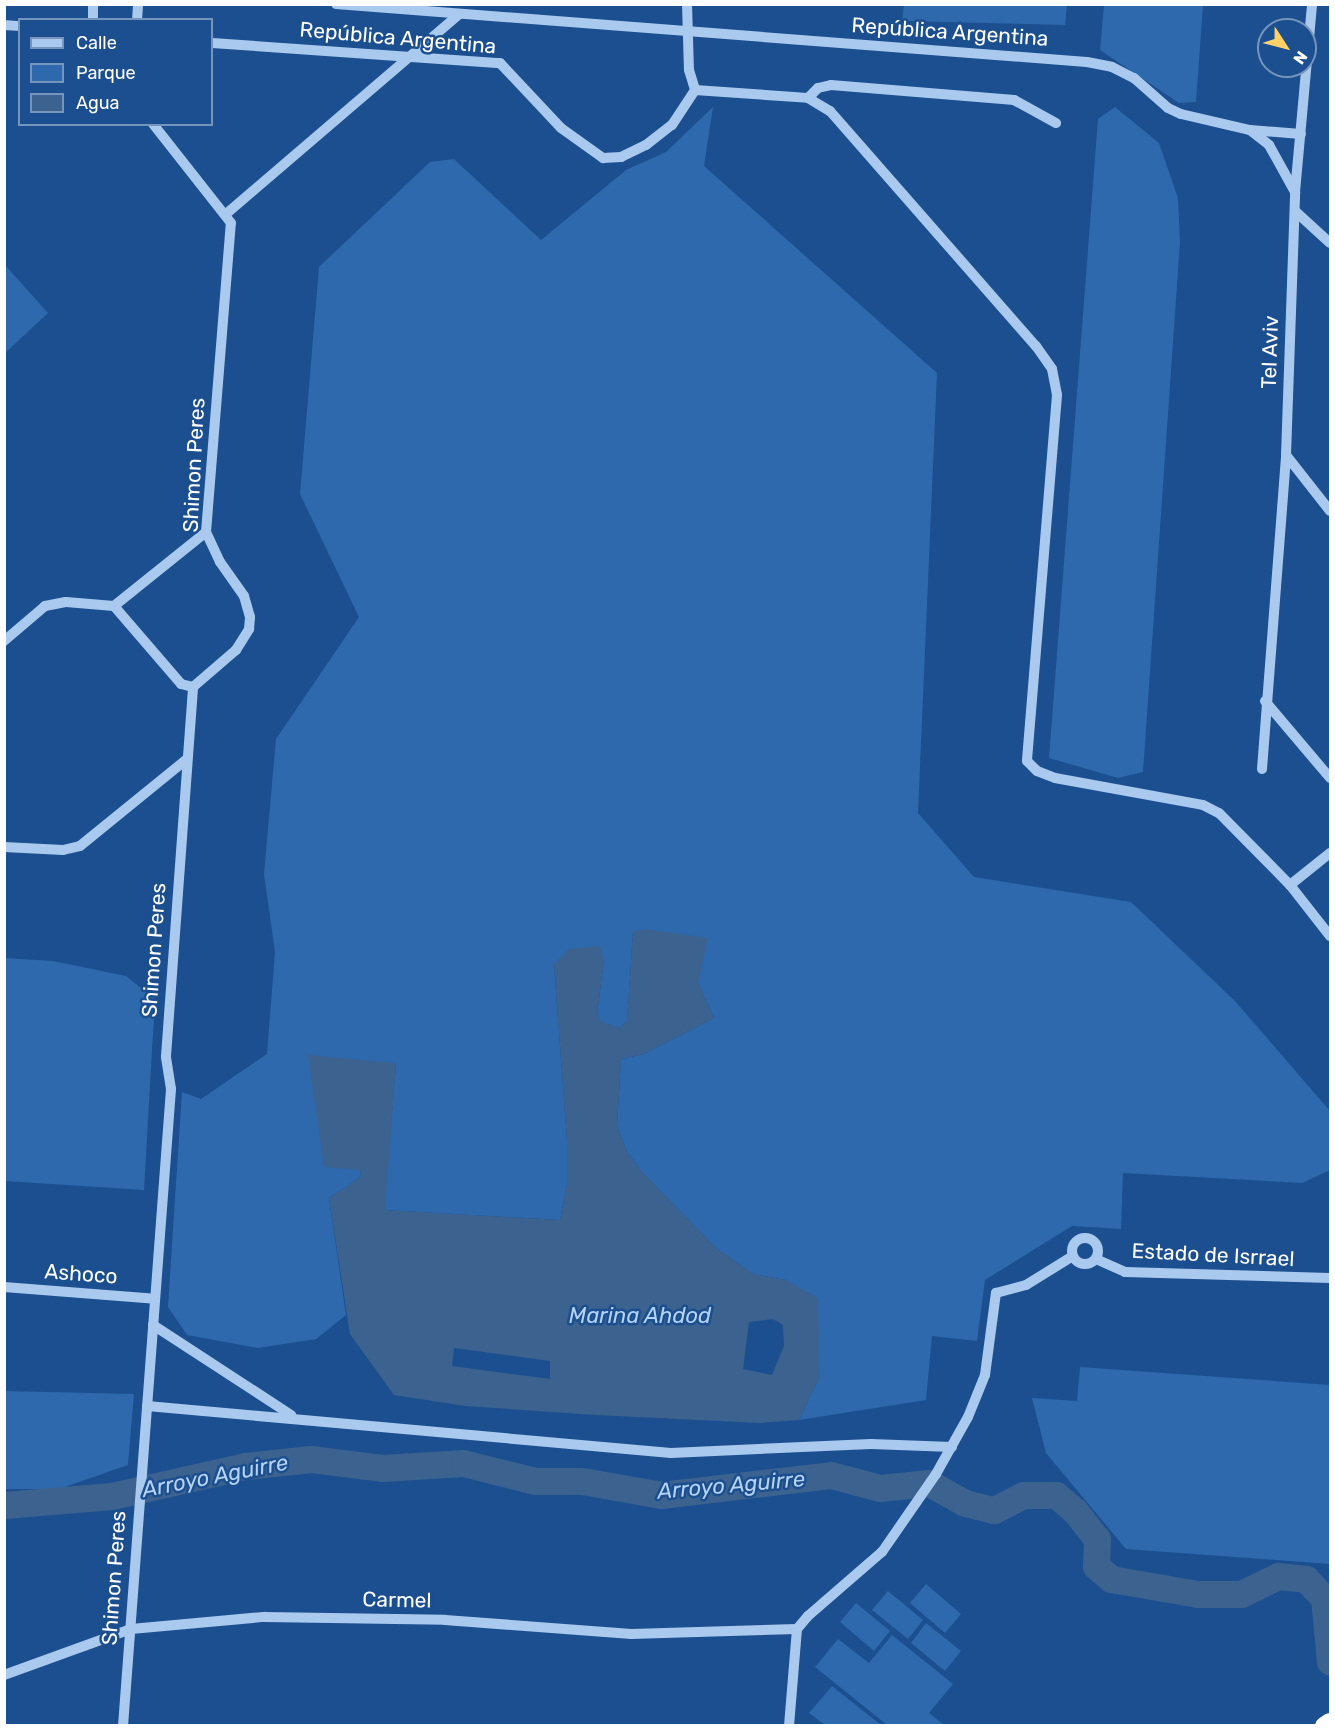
<!DOCTYPE html>
<html>
<head>
<meta charset="utf-8">
<style>
	body { margin:0 }
	#map { position:relative; width:1335px; height:1730px; overflow:hidden; background:#1b4f8f; font-family:Rubik,sans-serif }
	div>[style] { position:absolute }
	.green>* { inset:0; background:#2e69ad }
	.water>* { inset:0; background:#3c6290 }
	.river>* { height:27px; margin:-13.5px; padding:0 13.5px; transform-origin:13.5px; border-radius:13.5px; background:#3c6290 }
	.minor>* { height:10px; margin:-5px; padding:0 5px; transform-origin:5px; border-radius:5px; background:#a9c9ee }
	.minor>.ring { margin:-5px; padding:0; box-sizing:content-box; background:none; border:10px solid #a9c9ee; border-radius:50% }
	.highway>* { height:18px; margin:-9px; padding:0 9px; transform-origin:9px; border-radius:9px; background:#fff }
	span { translate:-50% -50%; white-space:nowrap; text-align:center; line-height:1.15; -webkit-text-stroke:5px #1b4f8f; paint-order:stroke }
	.street-label { font-size:21px; color:#fff }
	.water-label { font-size:22px; color:#b5d3f5; font-style:italic }
	.frame { position:absolute; inset:0; border:6px solid #fff; pointer-events:none }
	.legend { position:absolute; left:18px; top:18px; width:195px; height:108px; box-sizing:border-box; background:#1b4f8f; border:2px solid #7695bc; margin:0; padding:8px 10px; list-style:none; font-size:18px; color:#fff }
	.legend li { display:flex; align-items:center; gap:12px; height:30px }
	.legend b { width:30px; border:2px solid #7695bc }
	.north { position:absolute; left:1257px; top:18px; width:60px; height:60px; box-sizing:border-box; background:#1b4f8f; border:2px solid #7695bc; border-radius:50%; rotate:126deg; font-size:16px; font-weight:700; line-height:24px; text-align:center; color:#fff }
	.north::after { content:''; display:block; margin:auto; width:21px; height:27px; background:#ffd166; clip-path:polygon(50% 0,100% 100%,50% 72%,0 100%) }
</style>
</head>
<body>
<div id="map">
	<div class="green">
		<div style="clip-path:polygon(904px 5px,904px 4px,1067px 5px,1065px 25px,902px 21px)"></div>
		<div style="clip-path:polygon(1104px 5px,1203px 5px,1196px 102px,1179px 103px,1100px 50px)"></div>
		<div style="clip-path:polygon(713px 107px,704px 166px,937px 373px,918px 813px,974px 877px,1131px 902px,1235px 1001px,1330px 1111px,1330px 1170px,1302px 1183px,1123px 1173px,1121px 1229px,1072px 1226px,985px 1280px,977px 1341px,932px 1336px,926px 1400px,799px 1420px,820px 1376px,786px 1280px,753px 1274px,716px 1248px,641px 1171px,627px 1152px,617px 1126px,621px 1059px,644px 1054px,714px 1018px,698px 983px,633px 932px,627px 1021px,620px 1028px,601px 1022px,597px 1015px,604px 960px,554px 965px,567px 1140px,567px 1184px,560px 1220px,384px 1210px,396px 1063px,347px 1169px,360px 1169px,361px 1177px,329px 1198px,346px 1315px,316px 1339px,258px 1348px,187px 1335px,168px 1307px,182px 1092px,201px 1099px,267px 1054px,275px 952px,264px 874px,276px 739px,359px 617px,300px 494px,319px 267px,430px 162px,454px 159px,541px 240px,626px 170px,666px 152px)"></div>
		<div style="clip-path:polygon(1115px 107px,1159px 143px,1178px 198px,1180px 242px,1143px 772px,1118px 778px,1049px 758px,1098px 119px)"></div>
		<div style="clip-path:polygon(5px 265px,48px 313px,5px 353px)"></div>
		<div style="clip-path:polygon(4px 958px,53px 961px,126px 976px,155px 999px,144px 1190px,5px 1181px)"></div>
		<div style="clip-path:polygon(1080px 1367px,1330px 1385px,1330px 1564px,1126px 1549px,1046px 1453px,1032px 1398px,1077px 1401px)"></div>
		<div style="clip-path:polygon(5px 1391px,134px 1394px,128px 1465px,59px 1489px,5px 1489px)"></div>
		<div style="clip-path:polygon(926px 1584px,961px 1614px,945px 1633px,910px 1603px)"></div>
		<div style="clip-path:polygon(888px 1591px,923px 1620px,908px 1639px,872px 1610px)"></div>
		<div style="clip-path:polygon(856px 1603px,890px 1631px,874px 1651px,840px 1622px)"></div>
		<div style="clip-path:polygon(926px 1623px,961px 1651px,945px 1671px,911px 1643px)"></div>
		<div style="clip-path:polygon(892px 1635px,953px 1684px,929px 1713px,944px 1725px,887px 1725px,815px 1667px,838px 1639px,869px 1663px)"></div>
		<div style="clip-path:polygon(832px 1686px,881px 1725px,825px 1725px,809px 1713px)"></div>
	</div>
	<div class="water">
		<div style="clip-path:polygon(evenodd,645px 929px,708px 938px,698px 983px,714px 1018px,644px 1054px,621px 1059px,617px 1126px,627px 1152px,641px 1171px,716px 1248px,753px 1274px,786px 1280px,818px 1298px,820px 1376px,799px 1420px,760px 1423px,596px 1415px,465px 1406px,394px 1395px,350px 1334px,329px 1198px,361px 1177px,360px 1170px,324px 1167px,308px 1055px,396px 1063px,385px 1210px,560px 1220px,567px 1184px,567px 1140px,554px 964px,569px 949px,600px 946px,604px 960px,597px 1015px,602px 1022px,620px 1028px,627px 1021px,633px 932px,645px 929px,773px 1319px,783px 1325px,784px 1346px,772px 1375px,743px 1369px,749px 1322px,773px 1319px,645px 929px,454px 1348px,550px 1361px,550px 1379px,452px 1366px,454px 1348px)"></div>
	</div>
	<div class="river">
		<div style="left:4px;top:1505px;width:108px;rotate:-4.8deg"></div>
		<div style="left:112px;top:1496px;width:136px;rotate:-12.7deg"></div>
		<div style="left:245px;top:1466px;width:66px;rotate:-6.1deg"></div>
		<div style="left:311px;top:1459px;width:73px;rotate:7.1deg"></div>
		<div style="left:383px;top:1468px;width:80px;rotate:-3.6deg"></div>
		<div style="left:463px;top:1463px;width:74px;rotate:14deg"></div>
		<div style="left:535px;top:1481px;width:47px"></div>
		<div style="left:582px;top:1481px;width:80px;rotate:10deg"></div>
		<div style="left:661px;top:1495px;width:171px;rotate:-6.7deg"></div>
		<div style="left:831px;top:1475px;width:51px;rotate:14.9deg"></div>
		<div style="left:880px;top:1488px;width:49px;rotate:-5.8deg"></div>
		<div style="left:929px;top:1483px;width:41px;rotate:29.1deg"></div>
		<div style="left:965px;top:1503px;width:30px;rotate:14deg"></div>
		<div style="left:994px;top:1510px;width:33px;rotate:-27deg"></div>
		<div style="left:1023px;top:1495px;width:33px"></div>
		<div style="left:1056px;top:1495px;width:25px;rotate:40deg"></div>
		<div style="left:1075px;top:1511px;width:36px;rotate:52deg"></div>
		<div style="left:1097px;top:1539px;width:27px;rotate:92deg"></div>
		<div style="left:1096px;top:1566px;width:20px;rotate:41deg"></div>
		<div style="left:1111px;top:1579px;width:88px;rotate:9.8deg"></div>
		<div style="left:1198px;top:1594px;width:43px"></div>
		<div style="left:1241px;top:1594px;width:41px;rotate:-25.9deg"></div>
		<div style="left:1278px;top:1576px;width:28px;rotate:6deg"></div>
		<div style="left:1306px;top:1579px;width:26px;rotate:47deg"></div>
		<div style="left:1324px;top:1598px;width:64px;rotate:84.6deg"></div>
	</div>
	<div class="minor">
		<div style="left:93px;top:4px;width:16px;rotate:90deg"></div>
		<div style="left:336px;top:4px;width:753px;rotate:4.42deg"></div>
		<div style="left:1087px;top:62px;width:25px;rotate:11deg"></div>
		<div style="left:1112px;top:67px;width:25px;rotate:27deg"></div>
		<div style="left:1134px;top:78px;width:45px;rotate:41.4deg"></div>
		<div style="left:1168px;top:108px;width:14px;rotate:25deg"></div>
		<div style="left:1181px;top:114px;width:71px;rotate:13.1deg"></div>
		<div style="left:1250px;top:130px;width:24px;rotate:38deg"></div>
		<div style="left:1269px;top:145px;width:54px;rotate:61deg"></div>
		<div style="left:687px;top:4px;width:66px;rotate:88.3deg"></div>
		<div style="left:689px;top:70px;width:21px;rotate:73deg"></div>
		<div style="left:137px;top:20px;width:16px;rotate:-86deg"></div>
		<div style="left:4px;top:25px;width:16px;rotate:4deg"></div>
		<div style="left:212px;top:43px;width:289px;rotate:4deg"></div>
		<div style="left:500px;top:63px;width:89px;rotate:46.8deg"></div>
		<div style="left:561px;top:128px;width:52px;rotate:35.5deg"></div>
		<div style="left:603px;top:158px;width:18px;rotate:-3deg"></div>
		<div style="left:621px;top:157px;width:28px;rotate:-26deg"></div>
		<div style="left:646px;top:145px;width:33px;rotate:-38deg"></div>
		<div style="left:672px;top:125px;width:42px;rotate:-56.7deg"></div>
		<div style="left:695px;top:90px;width:113px;rotate:4deg"></div>
		<div style="left:808px;top:98px;width:26px;rotate:31deg"></div>
		<div style="left:830px;top:111px;width:313px;rotate:48.8deg"></div>
		<div style="left:1036px;top:346px;width:28px;rotate:55deg"></div>
		<div style="left:1052px;top:369px;width:26px;rotate:79deg"></div>
		<div style="left:1057px;top:395px;width:367px;rotate:94.7deg"></div>
		<div style="left:1027px;top:761px;width:14px;rotate:45deg"></div>
		<div style="left:1037px;top:771px;width:19px;rotate:21deg"></div>
		<div style="left:1055px;top:778px;width:150px;rotate:10.3deg"></div>
		<div style="left:1203px;top:805px;width:18px;rotate:27deg"></div>
		<div style="left:1219px;top:813px;width:101px;rotate:45.4deg"></div>
		<div style="left:1290px;top:885px;width:65px;rotate:51.9deg"></div>
		<div style="left:808px;top:98px;width:14px;rotate:-45deg"></div>
		<div style="left:818px;top:88px;width:13px;rotate:-13deg"></div>
		<div style="left:831px;top:85px;width:184px;rotate:4.7deg"></div>
		<div style="left:1014px;top:100px;width:48px;rotate:28.7deg"></div>
		<div style="left:1250px;top:130px;width:51px;rotate:4.5deg"></div>
		<div style="left:1295px;top:211px;width:47px;rotate:42.4deg"></div>
		<div style="left:226px;top:214px;width:307px;rotate:-40.6deg"></div>
		<div style="left:1286px;top:455px;width:71px;rotate:51.8deg"></div>
		<div style="left:114px;top:606px;width:118px;rotate:-38.8deg"></div>
		<div style="left:4px;top:641px;width:54px;rotate:-40.5deg"></div>
		<div style="left:45px;top:606px;width:21px;rotate:-11deg"></div>
		<div style="left:66px;top:602px;width:48px;rotate:4.8deg"></div>
		<div style="left:114px;top:606px;width:103px;rotate:49.3deg"></div>
		<div style="left:181px;top:684px;width:12px;rotate:14deg"></div>
		<div style="left:1265px;top:701px;width:101px;rotate:49.8deg"></div>
		<div style="left:1262px;top:769px;width:315px;rotate:-85.6deg"></div>
		<div style="left:1286px;top:455px;width:263px;rotate:-88deg"></div>
		<div style="left:1295px;top:192px;width:189px;rotate:-84.8deg"></div>
		<div style="left:4px;top:847px;width:59px;rotate:2.9deg"></div>
		<div style="left:63px;top:850px;width:17px;rotate:-13deg"></div>
		<div style="left:80px;top:846px;width:138px;rotate:-39.1deg"></div>
		<div style="left:1290px;top:885px;width:51px;rotate:-38.7deg"></div>
		<div class="ring" style="left:1072px;top:1238px;width:16px;height:16px"></div>
		<div style="left:1096px;top:1259px;width:32px;rotate:24deg"></div>
		<div style="left:1125px;top:1272px;width:205px;rotate:1.7deg"></div>
		<div style="left:4px;top:1287px;width:151px;rotate:4.5deg"></div>
		<div style="left:153px;top:1325px;width:165px;rotate:33.1deg"></div>
		<div style="left:147px;top:1406px;width:526px;rotate:5.13deg"></div>
		<div style="left:671px;top:1453px;width:200px;rotate:-2.6deg"></div>
		<div style="left:871px;top:1444px;width:81px;rotate:2.1deg"></div>
		<div style="left:4px;top:1675px;width:135px;rotate:-19.9deg"></div>
		<div style="left:131px;top:1629px;width:134px;rotate:-5.2deg"></div>
		<div style="left:264px;top:1617px;width:181px;rotate:0.9deg"></div>
		<div style="left:445px;top:1620px;width:187px;rotate:4.3deg"></div>
		<div style="left:631px;top:1634px;width:166px;rotate:-1.7deg"></div>
		<div style="left:123px;top:1726px;width:639px;rotate:-85.69deg"></div>
		<div style="left:171px;top:1089px;width:33px;rotate:-99deg"></div>
		<div style="left:166px;top:1056px;width:370px;rotate:-85.8deg"></div>
		<div style="left:193px;top:687px;width:57px;rotate:-40.7deg"></div>
		<div style="left:236px;top:650px;width:25px;rotate:-58deg"></div>
		<div style="left:249px;top:629px;width:12px;rotate:-85deg"></div>
		<div style="left:250px;top:617px;width:22px;rotate:-106deg"></div>
		<div style="left:244px;top:596px;width:42px;rotate:-125.2deg"></div>
		<div style="left:220px;top:562px;width:33px;rotate:-115deg"></div>
		<div style="left:206px;top:532px;width:310px;rotate:-85.4deg"></div>
		<div style="left:231px;top:223px;width:126px;rotate:-128.2deg"></div>
		<div style="left:789px;top:1726px;width:97px;rotate:-85.3deg"></div>
		<div style="left:797px;top:1629px;width:17px;rotate:-50deg"></div>
		<div style="left:808px;top:1616px;width:98px;rotate:-40.9deg"></div>
		<div style="left:882px;top:1552px;width:95px;rotate:-55.3deg"></div>
		<div style="left:936px;top:1474px;width:65px;rotate:-60.7deg"></div>
		<div style="left:968px;top:1417px;width:45px;rotate:-68deg"></div>
		<div style="left:985px;top:1375px;width:83px;rotate:-82.4deg"></div>
		<div style="left:996px;top:1293px;width:31px;rotate:-15deg"></div>
		<div style="left:1026px;top:1285px;width:55px;rotate:-31.7deg"></div>
	</div>
	<div class="highway">
		<div style="left:1324px;top:1726px;width:7px;rotate:-34deg"></div>
	</div>
	<div class="street-label">
		<span style="left:950px;top:32px;rotate:4deg">República Argentina</span>
		<span style="left:398px;top:38px;rotate:5deg">República Argentina</span>
		<span style="left:1270px;top:352px;rotate:-88deg">Tel Aviv</span>
		<span style="left:194px;top:465px;rotate:-87deg">Shimon Peres</span>
		<span style="left:154px;top:950px;rotate:-86deg">Shimon Peres</span>
		<span style="left:1213px;top:1255px;rotate:3deg">Estado de Isrrael</span>
		<span style="left:81px;top:1274px;rotate:4deg">Ashoco</span>
		<span style="left:114px;top:1578px;rotate:-86deg">Shimon Peres</span>
		<span style="left:397px;top:1600px;rotate:1deg">Carmel</span>
	</div>
	<div class="water-label">
		<span style="left:640px;top:1316px">Marina Ahdod</span>
		<span style="left:215px;top:1476px;rotate:-11deg">Arroyo Aguirre</span>
		<span style="left:731px;top:1485px;rotate:-5deg">Arroyo Aguirre</span>
	</div>
	<div class="frame"></div>
	<ul class="legend">
	<li><b style="height:8px;background:#a9c9ee"></b>Calle</li>
	<li><b style="height:16px;background:#2e69ad"></b>Parque</li>
	<li><b style="height:16px;background:#3c6290"></b>Agua</li>
	</ul>
	<div class="north">N</div>
</div>
</body>
</html>
